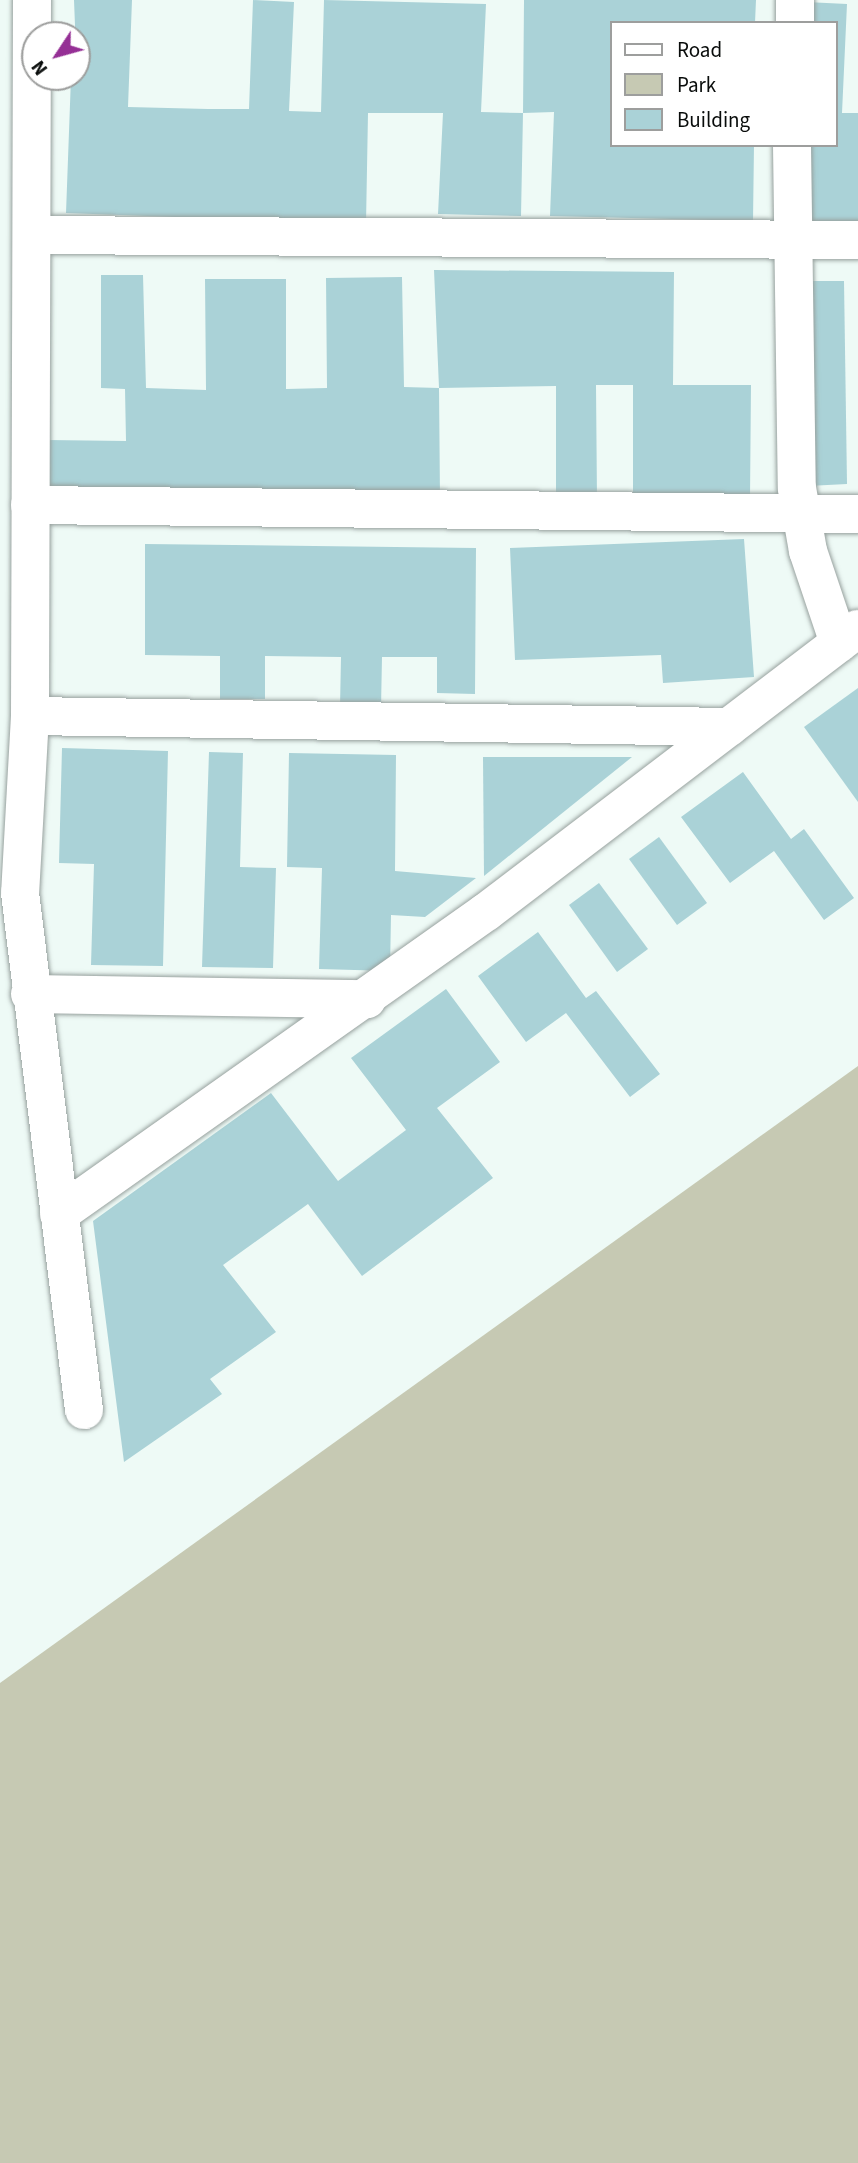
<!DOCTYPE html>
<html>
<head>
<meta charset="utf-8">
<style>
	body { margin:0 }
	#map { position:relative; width:858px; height:2163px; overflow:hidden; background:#eefaf6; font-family:"Source Sans 3",sans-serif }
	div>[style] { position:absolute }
	.green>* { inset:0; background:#c6c9b3 }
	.building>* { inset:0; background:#aad2d7 }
	.roads { filter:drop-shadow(0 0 2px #97a19e) drop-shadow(0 0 2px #97a19e) }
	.street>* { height:38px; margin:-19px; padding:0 19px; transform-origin:19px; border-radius:19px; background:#fff }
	span { translate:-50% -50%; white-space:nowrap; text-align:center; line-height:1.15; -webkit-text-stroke:5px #fff; paint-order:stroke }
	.legend { position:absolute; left:610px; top:21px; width:228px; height:126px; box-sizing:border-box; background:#fff; border:2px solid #9d9e9d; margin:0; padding:9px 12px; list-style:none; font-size:21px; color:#090c0b }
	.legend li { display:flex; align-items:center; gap:14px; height:35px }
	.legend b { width:35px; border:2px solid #9d9e9d }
	.north { position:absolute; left:21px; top:21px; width:70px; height:70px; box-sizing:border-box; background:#fff; border:2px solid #9d9e9d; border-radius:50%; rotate:234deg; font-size:19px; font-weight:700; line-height:28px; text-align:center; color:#090c0b }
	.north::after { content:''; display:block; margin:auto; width:24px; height:32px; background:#952f95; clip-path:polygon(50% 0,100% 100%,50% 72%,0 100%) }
</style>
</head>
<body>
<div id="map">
	<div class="green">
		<div style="clip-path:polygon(858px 1066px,858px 2163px,0 2163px,0 1683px)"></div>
	</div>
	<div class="building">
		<div style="clip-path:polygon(74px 0,132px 0,128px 107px,208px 109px,249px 109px,253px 0,294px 2px,289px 111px,321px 112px,324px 0,486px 4px,481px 112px,523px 113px,521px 216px,438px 214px,443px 113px,368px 113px,366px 224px,66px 213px,71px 77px,77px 77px)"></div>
		<div style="clip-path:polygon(524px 0,756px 0,755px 23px,611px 23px,611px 145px,754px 145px,753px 221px,550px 216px,554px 112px,523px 113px)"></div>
		<div style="clip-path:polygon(806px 2px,847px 4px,842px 113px,858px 113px,858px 223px,798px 221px,801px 145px,835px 145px,835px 23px,805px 23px)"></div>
		<div style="clip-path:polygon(434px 270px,674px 272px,673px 385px,751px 385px,750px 498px,633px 499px,633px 385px,596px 385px,597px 500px,556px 501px,556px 386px,439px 388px)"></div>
		<div style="clip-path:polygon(101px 275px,143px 275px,146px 388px,206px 390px,205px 279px,286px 279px,286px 389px,327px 388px,326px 278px,402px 277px,404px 387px,439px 388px,440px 498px,46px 489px,47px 440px,126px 441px,125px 389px,101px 388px)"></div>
		<div style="clip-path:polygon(806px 281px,844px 281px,847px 484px,808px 486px)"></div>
		<div style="clip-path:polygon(744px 539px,754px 677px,663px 683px,661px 655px,515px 660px,510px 548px)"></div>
		<div style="clip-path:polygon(145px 544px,476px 548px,475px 694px,437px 693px,437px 657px,382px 657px,381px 708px,340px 707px,341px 657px,265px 656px,265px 699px,220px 699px,220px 656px,145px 655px)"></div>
		<div style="clip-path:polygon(858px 688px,858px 802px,804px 727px)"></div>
		<div style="clip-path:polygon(62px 748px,168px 751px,163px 966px,91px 965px,94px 864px,59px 863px)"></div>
		<div style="clip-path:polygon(209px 752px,243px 753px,240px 867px,276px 868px,273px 968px,202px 967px)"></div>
		<div style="clip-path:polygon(289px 753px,396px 755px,395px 871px,476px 878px,425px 917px,391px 915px,390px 971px,319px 969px,322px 868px,287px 867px)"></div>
		<div style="clip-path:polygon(483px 757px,632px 757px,484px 876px)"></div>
		<div style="clip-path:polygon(743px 772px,791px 839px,804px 829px,854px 898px,824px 920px,774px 851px,730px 883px,681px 817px)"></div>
		<div style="clip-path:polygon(659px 837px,707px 903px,677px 925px,629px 859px)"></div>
		<div style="clip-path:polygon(599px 883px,648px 949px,617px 972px,569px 905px)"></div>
		<div style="clip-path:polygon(538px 932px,586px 998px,596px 991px,660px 1074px,630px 1097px,566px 1013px,526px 1042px,478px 976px)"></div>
		<div style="clip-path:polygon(446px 989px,500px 1062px,437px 1108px,493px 1178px,362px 1276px,308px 1204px,223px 1265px,276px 1332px,210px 1379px,222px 1394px,124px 1462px,93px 1221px,271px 1093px,338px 1181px,406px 1130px,351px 1058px)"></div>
	</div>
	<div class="roads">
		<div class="street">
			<div style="left:32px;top:0;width:716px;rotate:90.16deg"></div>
			<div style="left:30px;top:716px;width:177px;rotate:93.2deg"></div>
			<div style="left:20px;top:893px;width:521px;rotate:82.94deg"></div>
			<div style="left:795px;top:23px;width:23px;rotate:-90deg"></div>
			<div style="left:792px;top:145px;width:343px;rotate:89.2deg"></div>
			<div style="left:797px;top:488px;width:64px;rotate:80.1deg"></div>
			<div style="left:808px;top:551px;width:97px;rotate:71.4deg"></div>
			<div style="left:32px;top:235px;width:826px;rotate:0.35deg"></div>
			<div style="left:30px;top:505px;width:828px;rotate:0.62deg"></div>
			<div style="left:30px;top:716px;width:699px;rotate:0.9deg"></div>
			<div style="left:30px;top:994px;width:337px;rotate:0.9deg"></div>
			<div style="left:59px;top:1214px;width:523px;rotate:-35.27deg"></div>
			<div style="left:486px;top:912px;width:467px;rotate:-37.3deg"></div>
		</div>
	</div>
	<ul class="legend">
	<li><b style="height:9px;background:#fff"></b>Road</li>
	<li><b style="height:19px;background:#c6c9b3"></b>Park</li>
	<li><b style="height:19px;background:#aad2d7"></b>Building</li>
	</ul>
	<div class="north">N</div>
</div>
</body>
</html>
